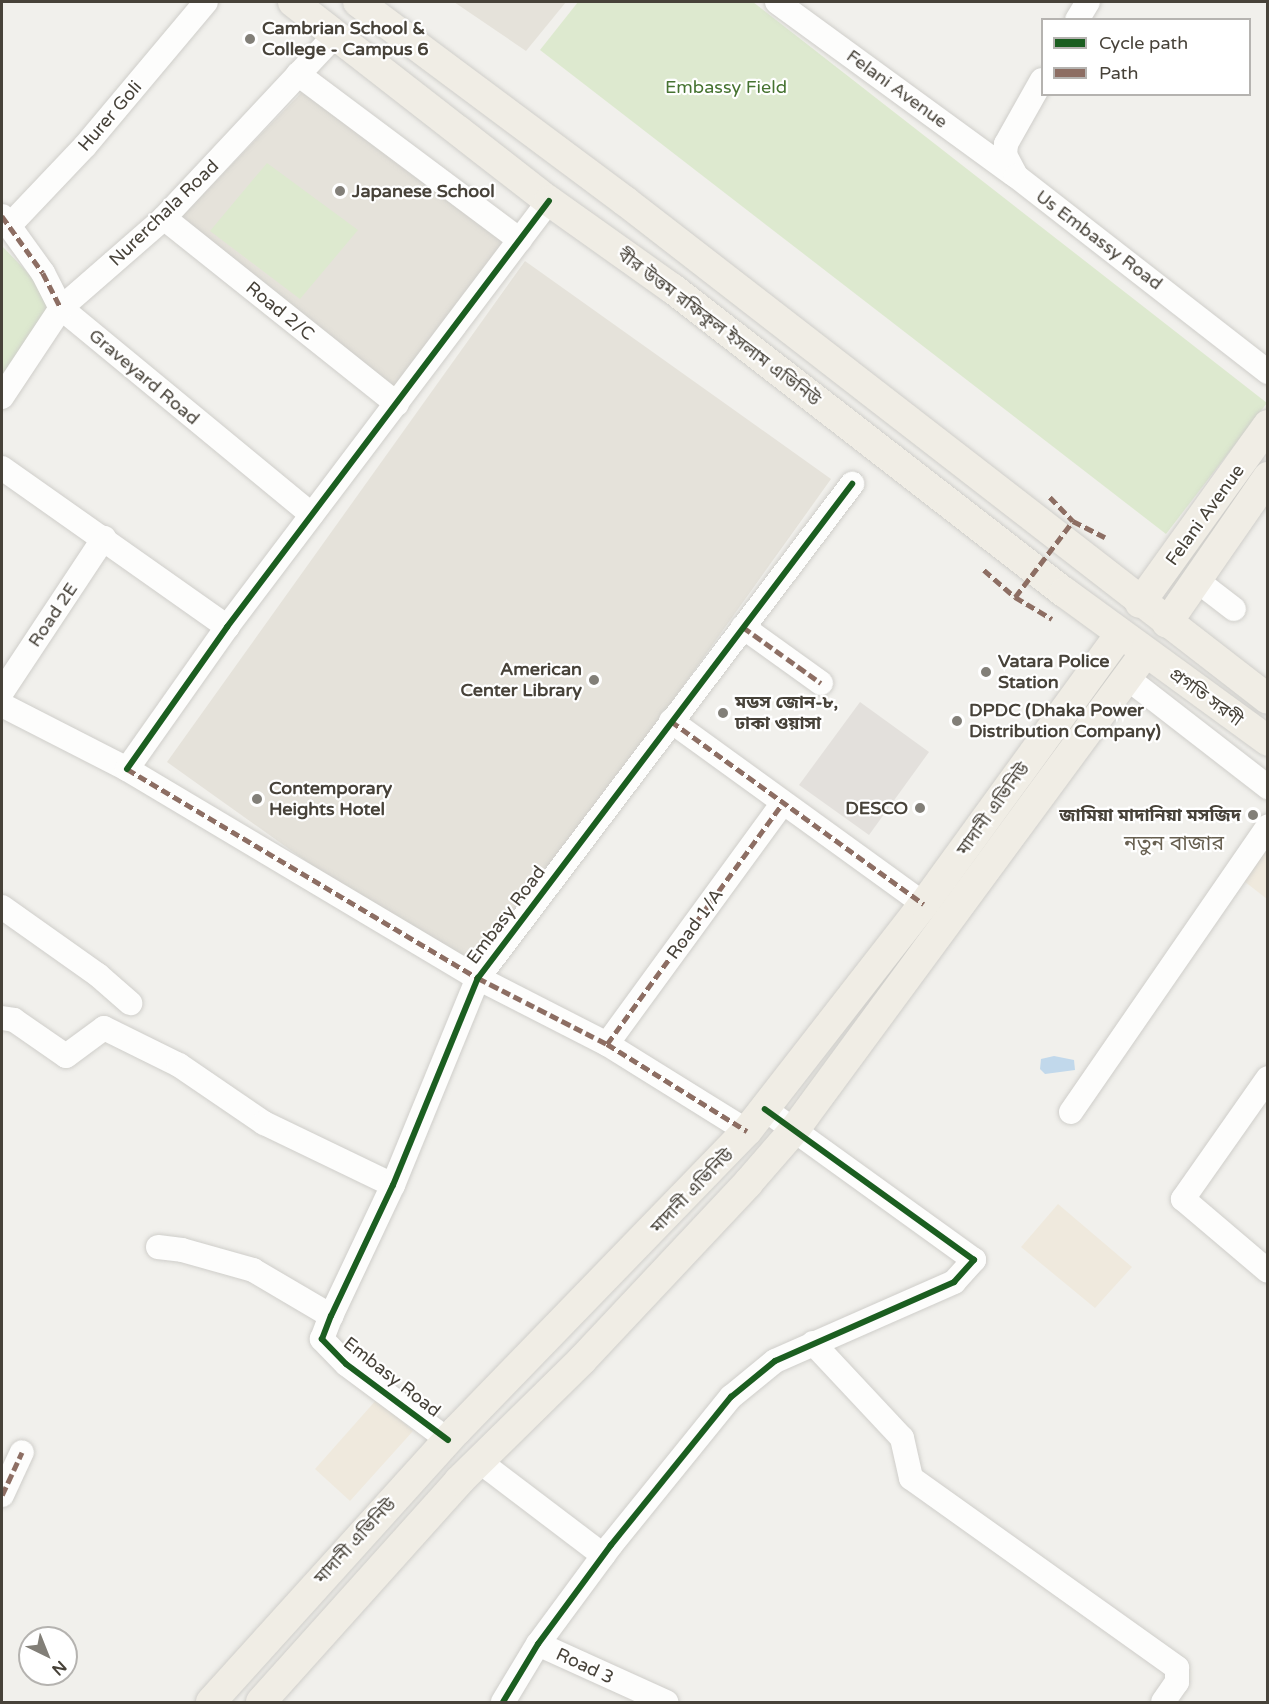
<!DOCTYPE html>
<html>
<head>
<meta charset="utf-8">
<style>
	body { margin:0 }
	#map { position:relative; width:1269px; height:1704px; overflow:hidden; background:#f1f0ec; font-family:"Varela Round","Noto Sans Bengali",sans-serif }
	div>[style] { position:absolute }
	.residential>* { inset:0; background:#e5e2da }
	.commercial>* { inset:0; background:#efe9dd }
	.industrial>* { inset:0; background:#e3e0dc }
	.green>* { inset:0; background:#dde9cf }
	.water>* { inset:0; background:#c1d8eb }
	.roads { filter:drop-shadow(0 0 2px #cfceca) drop-shadow(0 0 2px #cfceca) }
	.minor>* { height:24px; margin:-12px; padding:0 12px; transform-origin:12px; border-radius:12px; background:#fdfdfc }
	.major>* { height:30px; margin:-15px; padding:0 15px; transform-origin:15px; border-radius:15px; background:#f0ede5 }
	.quiet>* { height:4.5px; margin-top:-2.25px; transform-origin:0; background:repeating-linear-gradient(90deg,#8d6e63 0 9px,transparent 0 13.5px) }
	.cycleway>* { height:6px; margin:-3px; padding:0 3px; transform-origin:3px; border-radius:3px; background:#1b5e20 }
	.dots>* { width:16px; height:16px; translate:-50% -50%; box-sizing:border-box; border:3px solid #fff; border-radius:50% }
	span { translate:-50% -50%; white-space:nowrap; text-align:center; line-height:1.15; -webkit-text-stroke:4.5px #fff; paint-order:stroke }
	.poi-label { font-size:18px; color:#474239; font-weight:700 }
	.left { translate:0 -50%; text-align:left }
	.right { translate:-100% -50%; text-align:right }
	.park-label { font-size:18px; color:#467331 }
	.street-label { font-size:18px; color:#474239 }
	.quarter-label { font-size:21px; color:#686051 }
	.frame { position:absolute; inset:0; border:3px solid #474239; pointer-events:none }
	.legend { position:absolute; left:1041px; top:18px; width:210px; height:78px; box-sizing:border-box; background:#fff; border:2px solid #b5b3b0; margin:0; padding:8px 10px; list-style:none; font-size:18px; color:#474239 }
	.legend li { display:flex; align-items:center; gap:12px; height:30px }
	.legend b { width:30px; border:2px solid #b5b3b0 }
	.north { position:absolute; left:18px; top:1626px; width:60px; height:60px; box-sizing:border-box; background:#fff; border:2px solid #b5b3b0; border-radius:50%; rotate:137deg; font-size:16px; font-weight:700; line-height:24px; text-align:center; color:#474239 }
	.north::after { content:''; display:block; margin:auto; width:21px; height:27px; background:#827f78; clip-path:polygon(50% 0,100% 100%,50% 72%,0 100%) }
</style>
</head>
<body>
<div id="map">
	<div class="residential">
		<div style="clip-path:polygon(454px 2px,566px 2px,526px 51px)"></div>
		<div style="clip-path:polygon(303px 91px,507px 239px,389px 393px,176px 222px)"></div>
		<div style="clip-path:polygon(525px 261px,831px 479px,473px 980px,167px 762px)"></div>
	</div>
	<div class="commercial">
		<div style="clip-path:polygon(1267px 840px,1267px 899px,1240px 878px)"></div>
		<div style="clip-path:polygon(1058px 1204px,1132px 1267px,1095px 1308px,1021px 1247px)"></div>
		<div style="clip-path:polygon(377px 1399px,413px 1431px,350px 1501px,315px 1469px)"></div>
	</div>
	<div class="industrial">
		<div style="clip-path:polygon(860px 702px,929px 752px,869px 835px,799px 785px)"></div>
	</div>
	<div class="green">
		<div style="clip-path:polygon(578px 2px,753px 2px,1267px 403px,1166px 534px,540px 50px)"></div>
		<div style="clip-path:polygon(267px 163px,358px 230px,300px 299px,210px 231px)"></div>
		<div style="clip-path:polygon(2px 246px,56px 302px,2px 384px)"></div>
	</div>
	<div class="water">
		<div style="clip-path:polygon(1054px 1056px,1074px 1060px,1075px 1070px,1045px 1074px,1040px 1069px,1041px 1059px)"></div>
	</div>
	<div class="roads">
		<div class="minor">
			<div style="left:777px;top:2px;width:292px;rotate:36.1deg"></div>
			<div style="left:1077px;top:20px;width:21px;rotate:-59deg"></div>
			<div style="left:298px;top:74px;width:277px;rotate:36.8deg"></div>
			<div style="left:1042px;top:80px;width:73px;rotate:119.4deg"></div>
			<div style="left:1006px;top:144px;width:11px;rotate:95deg"></div>
			<div style="left:1005px;top:155px;width:24px;rotate:62deg"></div>
			<div style="left:1016px;top:176px;width:319px;rotate:37.9deg"></div>
			<div style="left:2px;top:216px;width:70px;rotate:54.3deg"></div>
			<div style="left:43px;top:273px;width:39px;rotate:63deg"></div>
			<div style="left:61px;top:308px;width:325px;rotate:39.5deg"></div>
			<div style="left:164px;top:218px;width:298px;rotate:38.6deg"></div>
			<div style="left:9px;top:226px;width:110px;rotate:-46.5deg"></div>
			<div style="left:85px;top:146px;width:188px;rotate:-50deg"></div>
			<div style="left:2px;top:397px;width:107px;rotate:-56.5deg"></div>
			<div style="left:61px;top:308px;width:137px;rotate:-41.1deg"></div>
			<div style="left:164px;top:218px;width:250px;rotate:-46.9deg"></div>
			<div style="left:2px;top:468px;width:276px;rotate:35.2deg"></div>
			<div style="left:1195px;top:579px;width:49px;rotate:37.6deg"></div>
			<div style="left:743px;top:627px;width:96px;rotate:35.7deg"></div>
			<div style="left:1126px;top:677px;width:180px;rotate:37.8deg"></div>
			<div style="left:2px;top:692px;width:185px;rotate:-56.5deg"></div>
			<div style="left:2px;top:705px;width:140px;rotate:27.1deg"></div>
			<div style="left:127px;top:769px;width:409px;rotate:30.8deg"></div>
			<div style="left:478px;top:978px;width:145px;rotate:27.1deg"></div>
			<div style="left:607px;top:1044px;width:165px;rotate:31.9deg"></div>
			<div style="left:671px;top:721px;width:312px;rotate:35.9deg"></div>
			<div style="left:127px;top:769px;width:174px;rotate:-54.8deg"></div>
			<div style="left:227px;top:627px;width:534px;rotate:-52.92deg"></div>
			<div style="left:2px;top:907px;width:118px;rotate:35.3deg"></div>
			<div style="left:98px;top:975px;width:43px;rotate:41.2deg"></div>
			<div style="left:2px;top:1018px;width:12px;rotate:9deg"></div>
			<div style="left:14px;top:1020px;width:63px;rotate:34.7deg"></div>
			<div style="left:66px;top:1056px;width:47px;rotate:-36.4deg"></div>
			<div style="left:104px;top:1028px;width:84px;rotate:26.3deg"></div>
			<div style="left:179px;top:1065px;width:103px;rotate:34.3deg"></div>
			<div style="left:264px;top:1123px;width:143px;rotate:25.7deg"></div>
			<div style="left:607px;top:1044px;width:298px;rotate:-53.9deg"></div>
			<div style="left:1268px;top:1078px;width:148px;rotate:125.1deg"></div>
			<div style="left:1183px;top:1199px;width:111px;rotate:40.3deg"></div>
			<div style="left:1071px;top:1112px;width:347px;rotate:-55.4deg"></div>
			<div style="left:158px;top:1247px;width:24px;rotate:7deg"></div>
			<div style="left:182px;top:1250px;width:74px;rotate:15.7deg"></div>
			<div style="left:253px;top:1270px;width:91px;rotate:30.5deg"></div>
			<div style="left:813px;top:1343px;width:130px;rotate:46.9deg"></div>
			<div style="left:902px;top:1438px;width:41px;rotate:77.3deg"></div>
			<div style="left:911px;top:1478px;width:327px;rotate:35.5deg"></div>
			<div style="left:1177px;top:1668px;width:14px;rotate:90deg"></div>
			<div style="left:1177px;top:1682px;width:24px;rotate:125deg"></div>
			<div style="left:448px;top:1440px;width:127px;rotate:-143.3deg"></div>
			<div style="left:346px;top:1364px;width:35px;rotate:-134deg"></div>
			<div style="left:322px;top:1339px;width:25px;rotate:-69deg"></div>
			<div style="left:331px;top:1316px;width:145px;rotate:-64.7deg"></div>
			<div style="left:393px;top:1185px;width:224px;rotate:-67.7deg"></div>
			<div style="left:478px;top:978px;width:620px;rotate:-52.87deg"></div>
			<div style="left:479px;top:1461px;width:156px;rotate:37.2deg"></div>
			<div style="left:2px;top:1495px;width:47px;rotate:-65.1deg"></div>
			<div style="left:538px;top:1644px;width:141px;rotate:24.4deg"></div>
			<div style="left:503px;top:1702px;width:68px;rotate:-58.9deg"></div>
			<div style="left:538px;top:1644px;width:123px;rotate:-53.6deg"></div>
			<div style="left:611px;top:1545px;width:191px;rotate:-51deg"></div>
			<div style="left:731px;top:1397px;width:57px;rotate:-39.3deg"></div>
			<div style="left:775px;top:1361px;width:196px;rotate:-23.8deg"></div>
			<div style="left:954px;top:1282px;width:30px;rotate:-48deg"></div>
			<div style="left:974px;top:1260px;width:258px;rotate:-144.2deg"></div>
		</div>
		<div class="major">
			<div style="left:293px;top:2px;width:324px;rotate:37.9deg"></div>
			<div style="left:549px;top:201px;width:152px;rotate:35.4deg"></div>
			<div style="left:673px;top:289px;width:495px;rotate:37.8deg"></div>
			<div style="left:1064px;top:592px;width:253px;rotate:36.1deg"></div>
			<div style="left:358px;top:2px;width:333px;rotate:36.7deg"></div>
			<div style="left:625px;top:201px;width:813px;rotate:37.76deg"></div>
			<div style="left:1140px;top:603px;width:219px;rotate:-54.3deg"></div>
			<div style="left:1167px;top:623px;width:178px;rotate:-55.3deg"></div>
			<div style="left:211px;top:1702px;width:367px;rotate:-47.9deg"></div>
			<div style="left:457px;top:1430px;width:417px;rotate:-45.9deg"></div>
			<div style="left:747px;top:1131px;width:288px;rotate:-52.1deg"></div>
			<div style="left:924px;top:904px;width:334px;rotate:-54deg"></div>
			<div style="left:261px;top:1702px;width:297px;rotate:-48.1deg"></div>
			<div style="left:459px;top:1481px;width:173px;rotate:-44.5deg"></div>
			<div style="left:582px;top:1360px;width:243px;rotate:-46.8deg"></div>
			<div style="left:748px;top:1183px;width:72px;rotate:-49deg"></div>
			<div style="left:795px;top:1129px;width:591px;rotate:-53.67deg"></div>
		</div>
	</div>
	<div class="quiet">
		<div style="left:2px;top:216px;width:70px;rotate:54.3deg"></div>
		<div style="left:43px;top:273px;width:39px;rotate:63deg"></div>
		<div style="left:1050px;top:497px;width:33px;rotate:46deg"></div>
		<div style="left:1073px;top:521px;width:36px;rotate:27deg"></div>
		<div style="left:984px;top:570px;width:41px;rotate:41.1deg"></div>
		<div style="left:1015px;top:597px;width:43px;rotate:30.7deg"></div>
		<div style="left:1015px;top:597px;width:96px;rotate:-52.7deg"></div>
		<div style="left:743px;top:627px;width:96px;rotate:35.7deg"></div>
		<div style="left:671px;top:721px;width:312px;rotate:35.9deg"></div>
		<div style="left:127px;top:769px;width:409px;rotate:30.8deg"></div>
		<div style="left:478px;top:978px;width:145px;rotate:27.1deg"></div>
		<div style="left:607px;top:1044px;width:165px;rotate:31.9deg"></div>
		<div style="left:607px;top:1044px;width:298px;rotate:-53.9deg"></div>
		<div style="left:2px;top:1495px;width:47px;rotate:-65.1deg"></div>
	</div>
	<div class="cycleway">
		<div style="left:127px;top:769px;width:174px;rotate:-54.8deg"></div>
		<div style="left:227px;top:627px;width:534px;rotate:-52.92deg"></div>
		<div style="left:448px;top:1440px;width:127px;rotate:-143.3deg"></div>
		<div style="left:346px;top:1364px;width:35px;rotate:-134deg"></div>
		<div style="left:322px;top:1339px;width:25px;rotate:-69deg"></div>
		<div style="left:331px;top:1316px;width:145px;rotate:-64.7deg"></div>
		<div style="left:393px;top:1185px;width:224px;rotate:-67.7deg"></div>
		<div style="left:478px;top:978px;width:620px;rotate:-52.87deg"></div>
		<div style="left:503px;top:1702px;width:68px;rotate:-58.9deg"></div>
		<div style="left:538px;top:1644px;width:123px;rotate:-53.6deg"></div>
		<div style="left:611px;top:1545px;width:191px;rotate:-51deg"></div>
		<div style="left:731px;top:1397px;width:57px;rotate:-39.3deg"></div>
		<div style="left:775px;top:1361px;width:196px;rotate:-23.8deg"></div>
		<div style="left:954px;top:1282px;width:30px;rotate:-48deg"></div>
		<div style="left:974px;top:1260px;width:258px;rotate:-144.2deg"></div>
	</div>
	<div class="dots">
		<div style="left:250px;top:39px;background:#827f78"></div>
		<div style="left:340px;top:191px;background:#827f78"></div>
		<div style="left:986px;top:672px;background:#827f78"></div>
		<div style="left:594px;top:680px;background:#827f78"></div>
		<div style="left:723px;top:713px;background:#827f78"></div>
		<div style="left:957px;top:721px;background:#827f78"></div>
		<div style="left:257px;top:799px;background:#827f78"></div>
		<div style="left:920px;top:808px;background:#827f78"></div>
		<div style="left:1253px;top:815px;background:#827f78"></div>
	</div>
	<div class="poi-label">
		<span class="left" style="left:262px;top:39px">Cambrian School &amp;<br>College - Campus 6</span>
		<span class="left" style="left:352px;top:191px">Japanese School</span>
		<span class="left" style="left:998px;top:672px">Vatara Police<br>Station</span>
		<span class="right" style="left:582px;top:680px">American<br>Center Library</span>
		<span class="left" style="left:735px;top:713px">মডস জোন-৮,<br>ঢাকা ওয়াসা</span>
		<span class="left" style="left:969px;top:721px">DPDC (Dhaka Power<br>Distribution Company)</span>
		<span class="left" style="left:269px;top:799px">Contemporary<br>Heights Hotel</span>
		<span class="right" style="left:908px;top:808px">DESCO</span>
		<span class="right" style="left:1241px;top:815px">জামিয়া মাদানিয়া মসজিদ</span>
	</div>
	<div class="park-label">
		<span style="left:726px;top:87px">Embassy Field</span>
	</div>
	<div class="street-label">
		<span style="left:897px;top:89px;rotate:36deg">Felani Avenue</span>
		<span style="left:110px;top:116px;rotate:-49deg">Hurer Goli</span>
		<span style="left:164px;top:213px;rotate:-44deg">Nurerchala Road</span>
		<span style="left:1099px;top:240px;rotate:37deg">Us Embassy Road</span>
		<span style="left:280px;top:311px;rotate:39deg">Road 2/C</span>
		<span style="left:719px;top:327px;rotate:37deg">বীর উত্তম রফিকুল ইসলাম এভিনিউ</span>
		<span style="left:144px;top:377px;rotate:40deg">Graveyard Road</span>
		<span style="left:1205px;top:515px;rotate:-54deg">Felani Avenue</span>
		<span style="left:53px;top:615px;rotate:-56deg">Road 2E</span>
		<span style="left:1206px;top:697px;rotate:36deg">প্রগতি সরণী</span>
		<span style="left:993px;top:809px;rotate:-54deg">মাদানী এভিনিউ</span>
		<span style="left:506px;top:915px;rotate:-53deg">Embasy Road</span>
		<span style="left:695px;top:924px;rotate:-54deg">Road 1/A</span>
		<span style="left:692px;top:1191px;rotate:-46deg">মাদানী এভিনিউ</span>
		<span style="left:392px;top:1377px;rotate:38deg">Embasy Road</span>
		<span style="left:355px;top:1541px;rotate:-47deg">মাদানী এভিনিউ</span>
		<span style="left:585px;top:1666px;rotate:25deg">Road 3</span>
	</div>
	<div class="quarter-label">
		<span style="left:1174px;top:844px">নতুন বাজার</span>
	</div>
	<div class="frame"></div>
	<ul class="legend">
	<li><b style="height:8px;background:#1b5e20"></b>Cycle path</li>
	<li><b style="height:8px;background:#8d6e63"></b>Path</li>
	</ul>
	<div class="north">N</div>
</div>
</body>
</html>
